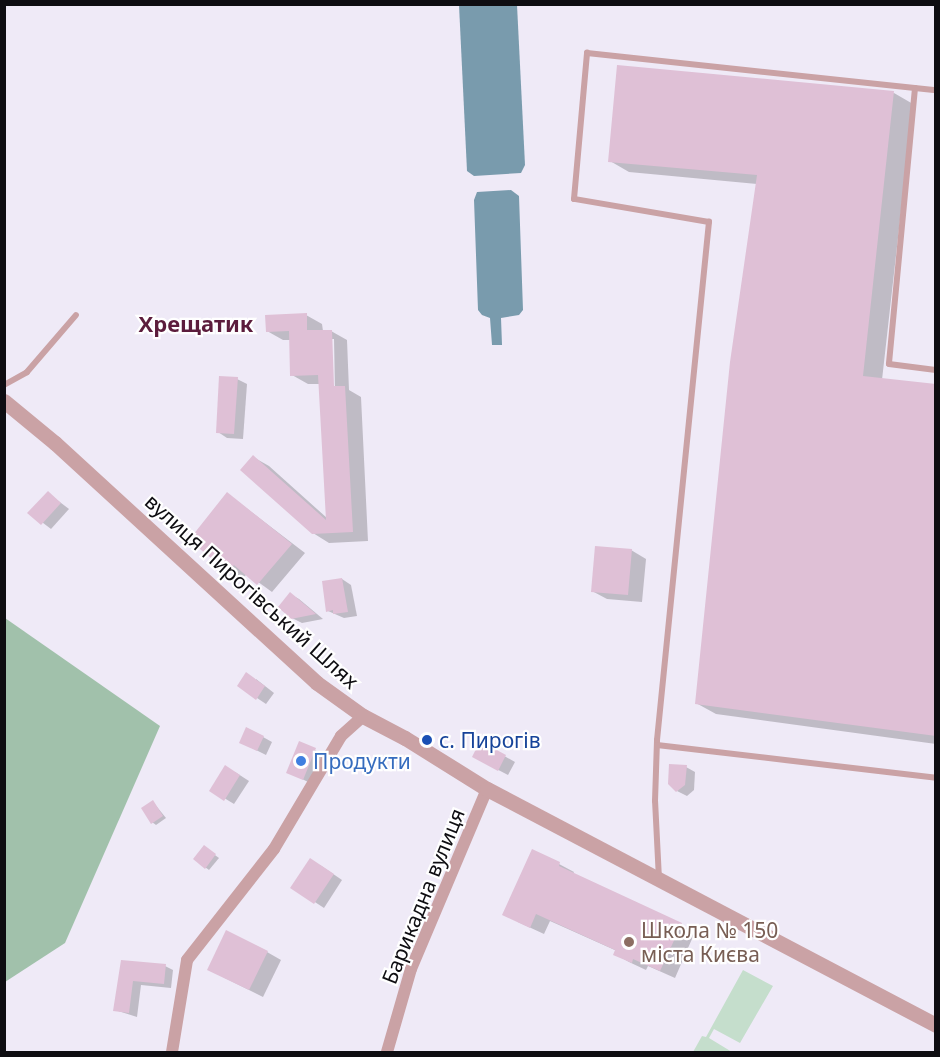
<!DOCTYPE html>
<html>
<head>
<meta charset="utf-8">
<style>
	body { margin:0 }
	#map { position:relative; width:940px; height:1057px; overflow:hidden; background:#efeaf7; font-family:"Noto Sans",sans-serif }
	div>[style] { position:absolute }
	.green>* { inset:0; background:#c5decc }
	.forest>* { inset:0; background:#a1c1ab }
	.water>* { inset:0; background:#799bad }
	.shadow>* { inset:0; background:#0003 }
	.building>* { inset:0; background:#dfc0d6 }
	.service>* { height:6px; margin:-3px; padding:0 3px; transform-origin:3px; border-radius:3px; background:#caa2a5 }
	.minor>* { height:12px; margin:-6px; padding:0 6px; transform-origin:6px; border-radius:6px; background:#caa2a5 }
	.tertiary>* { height:15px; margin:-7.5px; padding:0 7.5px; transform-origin:7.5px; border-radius:7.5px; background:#caa2a5 }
	.dots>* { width:16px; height:16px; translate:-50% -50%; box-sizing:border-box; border:3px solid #fff; border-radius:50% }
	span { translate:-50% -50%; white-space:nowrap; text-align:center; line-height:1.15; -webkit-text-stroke:4.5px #fff; paint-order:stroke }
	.street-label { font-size:21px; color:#0e0d11 }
	.transit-label { font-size:21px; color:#164399 }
	.left { translate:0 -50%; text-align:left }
	.shop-label { font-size:21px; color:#366cbe }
	.education-label { font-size:21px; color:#785e54 }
	.neighbourhood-label { font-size:22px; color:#5c1c3c; font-weight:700 }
	.frame { position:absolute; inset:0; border:6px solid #0e0d11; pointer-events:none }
</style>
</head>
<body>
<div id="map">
	<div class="green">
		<div style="clip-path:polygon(743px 970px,773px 986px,740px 1043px,714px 1029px,709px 1038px,732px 1052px,693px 1052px,702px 1036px,706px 1037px)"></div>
	</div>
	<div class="forest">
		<div style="clip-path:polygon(5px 618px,160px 726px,65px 943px,5px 982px)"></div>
	</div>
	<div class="water">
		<div style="clip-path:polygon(459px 5px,517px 5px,525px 165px,521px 173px,474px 176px,467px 171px)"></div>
		<div style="clip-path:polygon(511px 190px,519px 196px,523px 310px,519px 315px,501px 318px,502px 345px,492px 345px,490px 318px,482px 315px,478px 310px,474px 200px,477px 192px)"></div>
	</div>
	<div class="shadow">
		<div style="clip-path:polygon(894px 93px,913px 104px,882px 380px,936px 386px,936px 744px,716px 714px,696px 703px,757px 184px,629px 172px,610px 161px)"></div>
		<div style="clip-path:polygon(evenodd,306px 315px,322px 324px,323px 331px,331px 331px,347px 340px,349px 390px,361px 397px,368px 541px,329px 543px,313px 533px,253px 457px,269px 466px,327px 518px,320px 384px,308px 384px,292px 375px,291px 340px,283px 340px,267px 331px,306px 315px,331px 339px,334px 339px,335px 391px,332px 392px,331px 339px)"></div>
		<div style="clip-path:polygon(237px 379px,247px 384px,243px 439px,227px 438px,218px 432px)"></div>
		<div style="clip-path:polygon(48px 493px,69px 509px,51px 529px,30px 513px)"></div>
		<div style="clip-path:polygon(228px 494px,305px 553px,272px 592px,247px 574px,243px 578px,229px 570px)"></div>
		<div style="clip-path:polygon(631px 550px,646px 559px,642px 602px,607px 599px,592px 591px)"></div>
		<div style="clip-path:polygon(342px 579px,351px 585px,357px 616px,344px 618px,328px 611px)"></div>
		<div style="clip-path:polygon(290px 594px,299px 599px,323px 619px,302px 623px,292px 618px)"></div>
		<div style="clip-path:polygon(256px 679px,274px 693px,266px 704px,257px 698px)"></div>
		<div style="clip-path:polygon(263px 737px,272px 742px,266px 755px,250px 747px)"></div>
		<div style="clip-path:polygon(300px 743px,325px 755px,312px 784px,288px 772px)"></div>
		<div style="clip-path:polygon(481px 743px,515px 762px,508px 775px,483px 762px)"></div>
		<div style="clip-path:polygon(686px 767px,695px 772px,694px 790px,687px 796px,677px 791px)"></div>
		<div style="clip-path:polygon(235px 772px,249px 781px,234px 804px,211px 790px)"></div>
		<div style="clip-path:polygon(153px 802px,166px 818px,156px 825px,152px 822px)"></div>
		<div style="clip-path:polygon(208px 850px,219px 858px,209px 870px,205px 867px)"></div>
		<div style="clip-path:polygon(559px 864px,574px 872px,573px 874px,695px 932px,675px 978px,648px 966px,646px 970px,629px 962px,615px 954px,617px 951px,550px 921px,544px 934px,518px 922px)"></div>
		<div style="clip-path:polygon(320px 865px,342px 880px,324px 908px,292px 887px)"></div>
		<div style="clip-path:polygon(267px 952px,281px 960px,263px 997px,223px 977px)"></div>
		<div style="clip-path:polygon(123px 961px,165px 966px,173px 970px,171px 988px,141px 985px,137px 1017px,115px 1010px)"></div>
	</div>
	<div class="building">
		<div style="clip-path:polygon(617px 65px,894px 91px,863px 376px,936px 384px,936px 736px,695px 704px,730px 362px,757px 175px,608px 162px)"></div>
		<div style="clip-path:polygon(307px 313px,307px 330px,332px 330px,334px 386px,345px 386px,353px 532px,312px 534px,240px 470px,253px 455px,326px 520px,318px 375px,290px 376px,289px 331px,266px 332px,265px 315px)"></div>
		<div style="clip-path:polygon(219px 376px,238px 377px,234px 434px,216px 433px)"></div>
		<div style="clip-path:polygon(48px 491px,61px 503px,41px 525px,27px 513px)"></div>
		<div style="clip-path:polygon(227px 492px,292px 544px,257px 585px,234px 565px,228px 572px,189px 540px)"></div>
		<div style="clip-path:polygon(595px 546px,632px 549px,628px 595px,591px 592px)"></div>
		<div style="clip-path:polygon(342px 578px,348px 612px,333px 614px,333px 610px,326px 612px,322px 581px)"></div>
		<div style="clip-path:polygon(290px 592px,316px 614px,291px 619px,278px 607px)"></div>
		<div style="clip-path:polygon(246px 672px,265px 686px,256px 700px,237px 686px)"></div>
		<div style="clip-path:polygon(246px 727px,264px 736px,257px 751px,239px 743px)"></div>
		<div style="clip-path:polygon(299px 741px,316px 748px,303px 780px,286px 773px)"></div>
		<div style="clip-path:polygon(480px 741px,506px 755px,498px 771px,472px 757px)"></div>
		<div style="clip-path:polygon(669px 764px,687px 765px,685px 785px,676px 792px,668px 784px)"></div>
		<div style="clip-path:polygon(225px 765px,240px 775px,224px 801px,209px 791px)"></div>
		<div style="clip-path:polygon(153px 800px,163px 816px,151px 824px,141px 808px)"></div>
		<div style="clip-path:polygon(204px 845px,216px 854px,205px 869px,193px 859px)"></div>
		<div style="clip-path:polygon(532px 849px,560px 862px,559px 866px,682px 923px,660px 971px,633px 959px,632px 963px,613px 955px,615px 950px,536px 914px,530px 928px,502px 915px)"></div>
		<div style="clip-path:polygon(310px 858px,334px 874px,314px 904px,290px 888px)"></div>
		<div style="clip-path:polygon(226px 930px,268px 951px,249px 990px,207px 970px)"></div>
		<div style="clip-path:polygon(121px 960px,166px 964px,164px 984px,133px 981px,129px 1013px,113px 1011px)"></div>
	</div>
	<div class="service">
		<div style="left:915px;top:88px;width:277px;rotate:95.4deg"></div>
		<div style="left:889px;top:364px;width:47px;rotate:7.3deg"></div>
		<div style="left:4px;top:385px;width:26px;rotate:-29deg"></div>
		<div style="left:27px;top:372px;width:75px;rotate:-49.3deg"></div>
		<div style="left:657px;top:745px;width:281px;rotate:6.7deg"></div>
		<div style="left:659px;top:879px;width:78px;rotate:-92.9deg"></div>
		<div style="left:655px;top:801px;width:61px;rotate:-88.1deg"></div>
		<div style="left:657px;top:740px;width:521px;rotate:-84.27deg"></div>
		<div style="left:709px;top:222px;width:137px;rotate:-170.3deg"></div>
		<div style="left:574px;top:199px;width:147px;rotate:-84.9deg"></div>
		<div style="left:587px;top:53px;width:351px;rotate:6.1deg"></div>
	</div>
	<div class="minor">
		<div style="left:172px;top:1052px;width:93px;rotate:-80.7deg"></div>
		<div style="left:187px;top:960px;width:141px;rotate:-51.9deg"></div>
		<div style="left:274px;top:849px;width:131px;rotate:-59.3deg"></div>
		<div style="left:341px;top:736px;width:30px;rotate:-42deg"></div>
		<div style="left:387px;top:1052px;width:86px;rotate:-73.9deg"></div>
		<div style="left:411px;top:969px;width:195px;rotate:-67.1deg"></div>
	</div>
	<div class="tertiary">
		<div style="left:4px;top:401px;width:66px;rotate:39.5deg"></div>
		<div style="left:55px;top:443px;width:355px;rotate:42.5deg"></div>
		<div style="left:317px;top:683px;width:57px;rotate:35.7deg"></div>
		<div style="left:363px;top:716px;width:47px;rotate:27.6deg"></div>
		<div style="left:405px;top:738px;width:97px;rotate:31.9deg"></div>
		<div style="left:487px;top:789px;width:507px;rotate:27.73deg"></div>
	</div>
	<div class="dots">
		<div style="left:427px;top:740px;background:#1a4fb4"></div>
		<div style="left:301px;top:761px;background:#3f7fe0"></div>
		<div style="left:629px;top:942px;background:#8d6e63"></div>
	</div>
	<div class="street-label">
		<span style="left:252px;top:591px;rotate:42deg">вулиця Пирогівський Шлях</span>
		<span style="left:423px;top:896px;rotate:-68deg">Барикадна вулиця</span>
	</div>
	<div class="transit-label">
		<span class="left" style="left:439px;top:740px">с. Пирогів</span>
	</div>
	<div class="shop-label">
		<span class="left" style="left:313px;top:761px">Продукти</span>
	</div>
	<div class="education-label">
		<span class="left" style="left:641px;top:942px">Школа № 150<br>міста Києва</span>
	</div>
	<div class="neighbourhood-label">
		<span style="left:196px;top:324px">Хрещатик</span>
	</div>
	<div class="frame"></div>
</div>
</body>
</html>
